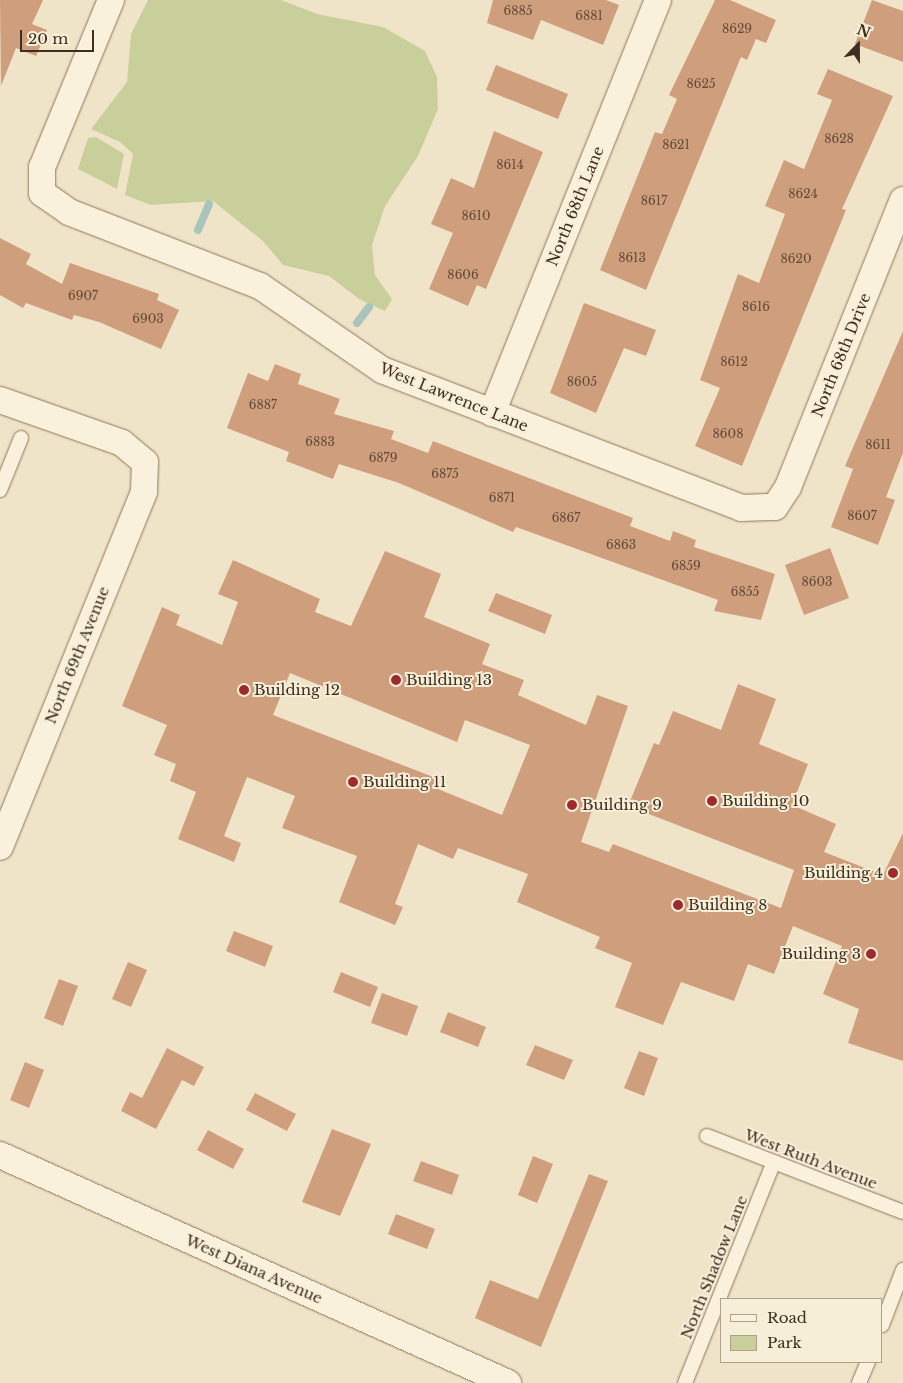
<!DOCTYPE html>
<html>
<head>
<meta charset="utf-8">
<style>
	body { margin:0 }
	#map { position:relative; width:903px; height:1383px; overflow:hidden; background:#f0e4c8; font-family:"Libre Baskerville",serif }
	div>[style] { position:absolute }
	.green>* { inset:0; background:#c9cf9b }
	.stream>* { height:8px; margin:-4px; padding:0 4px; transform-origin:4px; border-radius:4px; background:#a9c4bc }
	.building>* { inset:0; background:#cf9f7d }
	.roads { filter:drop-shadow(0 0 1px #8d765c) drop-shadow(0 0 1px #8d765c) }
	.lane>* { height:14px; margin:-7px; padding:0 7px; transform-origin:7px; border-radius:7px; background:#faf1dc }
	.street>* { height:26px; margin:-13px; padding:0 13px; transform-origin:13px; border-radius:13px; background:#faf1dc }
	.dots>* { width:14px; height:14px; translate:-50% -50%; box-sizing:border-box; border:2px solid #f7eed8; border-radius:50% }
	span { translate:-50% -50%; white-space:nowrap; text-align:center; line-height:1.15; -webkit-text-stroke:4px #f7eed8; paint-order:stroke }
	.number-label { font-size:12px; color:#624a37 }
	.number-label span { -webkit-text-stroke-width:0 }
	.street-label { font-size:15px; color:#3d2e20 }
	.poi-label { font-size:15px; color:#3d2e20 }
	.left { translate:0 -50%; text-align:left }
	.right { translate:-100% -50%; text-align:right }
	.legend { position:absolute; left:720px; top:1298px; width:162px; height:65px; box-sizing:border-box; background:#f7eed8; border:1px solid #ada18e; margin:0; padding:6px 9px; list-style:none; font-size:15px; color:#3d2e20 }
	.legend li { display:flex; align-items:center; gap:10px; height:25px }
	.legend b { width:25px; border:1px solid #ada18e }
	.north { position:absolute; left:833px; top:20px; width:50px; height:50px; -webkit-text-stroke:4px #f7eed8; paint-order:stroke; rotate:22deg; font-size:14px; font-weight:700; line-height:20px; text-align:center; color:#3d2e20 }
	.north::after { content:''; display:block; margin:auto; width:18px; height:22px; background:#3d2e20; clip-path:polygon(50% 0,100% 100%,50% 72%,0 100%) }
	.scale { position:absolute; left:20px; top:30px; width:74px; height:22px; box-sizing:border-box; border:2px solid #3d2e20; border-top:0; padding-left:6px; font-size:15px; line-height:18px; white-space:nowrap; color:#3d2e20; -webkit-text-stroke:4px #f7eed8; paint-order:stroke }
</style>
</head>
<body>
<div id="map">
	<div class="green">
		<div style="clip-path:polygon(148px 0,281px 0,317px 14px,383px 27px,425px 51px,437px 77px,438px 109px,418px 156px,385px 206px,372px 245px,375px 275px,392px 299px,385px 311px,359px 299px,329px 276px,283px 265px,263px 241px,213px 201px,151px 205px,125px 195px,133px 154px,120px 142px,91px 129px,127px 82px,131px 34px)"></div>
		<div style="clip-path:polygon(96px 137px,124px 154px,117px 189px,78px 169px,88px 138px)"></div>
	</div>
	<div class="stream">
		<div style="left:198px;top:230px;width:28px;rotate:-67deg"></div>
		<div style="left:357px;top:323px;width:20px;rotate:-53deg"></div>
	</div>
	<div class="building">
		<div style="clip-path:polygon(0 0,43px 0,32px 24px,47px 30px,36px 56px,16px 48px,1px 86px)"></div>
		<div style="clip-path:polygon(493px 0,606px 0,619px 5px,603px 45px,541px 20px,533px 40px,487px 23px)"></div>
		<div style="clip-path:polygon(715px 0,730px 0,776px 20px,766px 43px,756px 39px,747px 60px,741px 57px,646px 290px,600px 270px,655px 132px,662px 134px,677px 99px,669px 95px)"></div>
		<div style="clip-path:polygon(872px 0,903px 11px,903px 62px,855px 44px)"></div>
		<div style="clip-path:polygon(496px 65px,568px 94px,558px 119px,486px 90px)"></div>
		<div style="clip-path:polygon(828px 69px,893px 96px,842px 209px,846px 210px,742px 466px,695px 446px,720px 388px,700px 380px,738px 274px,759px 283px,785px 214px,765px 206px,784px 160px,804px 169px,832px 100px,817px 94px)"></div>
		<div style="clip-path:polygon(494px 131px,543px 152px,486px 289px,477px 285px,468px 306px,429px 289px,453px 233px,431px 224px,451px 178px,474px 188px)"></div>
		<div style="clip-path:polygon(0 238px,31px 254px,26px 264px,62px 284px,70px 263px,159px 294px,157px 300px,179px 310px,161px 349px,99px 322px,74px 315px,72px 320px,26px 303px,23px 308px,0 295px)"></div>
		<div style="clip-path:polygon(584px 303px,656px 330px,646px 356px,624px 348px,596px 413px,550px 393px)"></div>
		<div style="clip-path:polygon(903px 331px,903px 453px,886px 497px,895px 500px,878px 545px,831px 527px,853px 469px,845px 466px)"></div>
		<div style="clip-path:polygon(275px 364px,301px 374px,298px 384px,340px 399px,334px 414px,394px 431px,391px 439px,428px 453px,433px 441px,633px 518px,630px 526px,670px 541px,673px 531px,696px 540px,694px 547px,775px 574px,761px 620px,714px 611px,718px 600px,516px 527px,513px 532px,399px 483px,339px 464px,333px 479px,286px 461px,289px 452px,227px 428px,248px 373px,268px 381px)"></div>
		<div style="clip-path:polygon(830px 548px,849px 598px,804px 615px,785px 565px)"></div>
		<div style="clip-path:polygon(evenodd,385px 551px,441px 574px,424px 617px,490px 644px,482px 664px,524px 680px,518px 695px,586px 725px,597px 695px,628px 706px,581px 842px,609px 852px,613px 844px,781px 908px,794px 870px,628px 806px,654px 743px,659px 745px,673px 711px,721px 730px,738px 684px,776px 699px,759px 744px,808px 764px,792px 805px,836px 824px,824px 852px,883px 875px,903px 833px,903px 1061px,848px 1043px,859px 1009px,823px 994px,842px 946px,793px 926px,774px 974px,748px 964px,734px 1001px,681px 982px,663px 1025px,615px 1007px,632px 963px,595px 948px,600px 937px,517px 902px,528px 874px,458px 848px,453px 859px,418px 844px,395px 904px,403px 907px,395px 925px,339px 902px,357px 856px,282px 828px,295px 796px,247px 777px,224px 836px,241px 843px,234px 862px,178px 839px,196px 792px,170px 781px,176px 764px,154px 755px,167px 725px,122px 706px,162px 607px,180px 615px,176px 625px,222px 645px,238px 602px,218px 594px,233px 560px,320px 599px,315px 612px,351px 626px,385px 551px,290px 673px,457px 742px,465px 720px,530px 745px,502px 815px,433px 787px,436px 778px,273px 715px,290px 673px)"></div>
		<div style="clip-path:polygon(496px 593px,552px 615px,545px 634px,488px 611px)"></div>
		<div style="clip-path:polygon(234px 931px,273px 946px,265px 967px,226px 951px)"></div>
		<div style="clip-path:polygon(128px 962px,147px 970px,131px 1007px,112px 999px)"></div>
		<div style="clip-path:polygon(341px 972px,378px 987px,370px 1007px,333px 992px)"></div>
		<div style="clip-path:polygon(59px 979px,78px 986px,63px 1026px,44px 1018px)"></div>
		<div style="clip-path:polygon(382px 993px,418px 1006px,407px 1036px,371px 1023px)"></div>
		<div style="clip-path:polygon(448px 1012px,486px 1027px,478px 1047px,440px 1032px)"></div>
		<div style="clip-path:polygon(535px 1045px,573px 1060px,564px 1080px,526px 1065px)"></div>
		<div style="clip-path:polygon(167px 1048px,204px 1067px,194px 1086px,182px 1080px,156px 1129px,121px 1111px,130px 1092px,142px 1098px)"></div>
		<div style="clip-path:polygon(639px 1051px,658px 1058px,644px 1096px,624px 1088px)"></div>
		<div style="clip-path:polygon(25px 1062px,44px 1070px,29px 1108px,10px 1100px)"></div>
		<div style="clip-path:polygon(255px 1093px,296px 1114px,287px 1131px,246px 1110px)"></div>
		<div style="clip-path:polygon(332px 1129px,371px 1144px,340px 1216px,302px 1202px)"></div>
		<div style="clip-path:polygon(208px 1130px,244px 1149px,233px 1169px,197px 1150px)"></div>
		<div style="clip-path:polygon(533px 1156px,553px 1164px,537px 1203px,518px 1195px)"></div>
		<div style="clip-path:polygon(421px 1161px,459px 1175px,452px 1195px,413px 1181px)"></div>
		<div style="clip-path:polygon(589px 1174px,608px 1181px,541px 1347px,475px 1318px,490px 1280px,538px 1299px)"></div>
		<div style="clip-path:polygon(396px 1214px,435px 1229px,427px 1249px,388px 1234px)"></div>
	</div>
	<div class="roads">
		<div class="lane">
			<div style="left:0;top:490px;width:56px;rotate:-68deg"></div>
			<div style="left:707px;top:1136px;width:210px;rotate:21.2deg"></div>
			<div style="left:882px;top:1325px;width:59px;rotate:-69.1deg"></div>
			<div style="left:685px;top:1383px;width:238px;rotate:-68.1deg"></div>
			<div style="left:859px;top:1383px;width:23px;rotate:-67deg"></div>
		</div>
		<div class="street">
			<div style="left:111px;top:0;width:181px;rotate:112.4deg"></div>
			<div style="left:42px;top:167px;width:26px;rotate:90deg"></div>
			<div style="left:42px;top:193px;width:33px;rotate:35deg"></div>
			<div style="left:69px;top:212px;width:205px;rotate:21.2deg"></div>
			<div style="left:260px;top:286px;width:148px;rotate:34.5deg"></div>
			<div style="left:382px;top:370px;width:385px;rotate:21deg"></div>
			<div style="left:741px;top:508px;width:34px;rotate:-2deg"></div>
			<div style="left:775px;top:507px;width:24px;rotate:-57deg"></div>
			<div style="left:788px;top:487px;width:309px;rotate:-68.2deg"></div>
			<div style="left:0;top:400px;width:129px;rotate:19.4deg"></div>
			<div style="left:122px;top:443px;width:30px;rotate:40deg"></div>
			<div style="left:145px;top:462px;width:30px;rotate:92deg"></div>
			<div style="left:144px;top:492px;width:383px;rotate:112.1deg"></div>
			<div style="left:492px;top:413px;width:445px;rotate:-68.1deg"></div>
			<div style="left:0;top:1155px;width:557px;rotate:24.17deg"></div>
		</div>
	</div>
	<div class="dots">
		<div style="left:396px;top:680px;background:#9e2a2b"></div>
		<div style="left:244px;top:690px;background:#9e2a2b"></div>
		<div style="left:353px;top:782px;background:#9e2a2b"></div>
		<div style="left:712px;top:801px;background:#9e2a2b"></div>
		<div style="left:572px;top:805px;background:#9e2a2b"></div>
		<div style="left:893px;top:873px;background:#9e2a2b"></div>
		<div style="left:678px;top:905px;background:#9e2a2b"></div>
		<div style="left:871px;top:954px;background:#9e2a2b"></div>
	</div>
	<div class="number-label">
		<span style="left:518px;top:11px">6885</span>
		<span style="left:589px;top:16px">6881</span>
		<span style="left:737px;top:29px">8629</span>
		<span style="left:701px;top:84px">8625</span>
		<span style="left:839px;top:139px">8628</span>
		<span style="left:676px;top:145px">8621</span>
		<span style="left:510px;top:165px">8614</span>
		<span style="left:803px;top:194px">8624</span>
		<span style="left:654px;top:201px">8617</span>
		<span style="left:476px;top:216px">8610</span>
		<span style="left:632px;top:258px">8613</span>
		<span style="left:796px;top:259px">8620</span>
		<span style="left:463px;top:275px">8606</span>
		<span style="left:83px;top:296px">6907</span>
		<span style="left:756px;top:307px">8616</span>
		<span style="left:148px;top:319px">6903</span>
		<span style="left:734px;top:362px">8612</span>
		<span style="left:582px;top:382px">8605</span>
		<span style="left:263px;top:405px">6887</span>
		<span style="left:728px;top:434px">8608</span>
		<span style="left:320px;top:442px">6883</span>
		<span style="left:878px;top:445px">8611</span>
		<span style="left:383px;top:458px">6879</span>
		<span style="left:445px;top:474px">6875</span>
		<span style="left:502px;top:498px">6871</span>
		<span style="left:862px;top:516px">8607</span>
		<span style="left:566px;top:518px">6867</span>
		<span style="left:621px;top:545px">6863</span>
		<span style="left:686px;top:566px">6859</span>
		<span style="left:817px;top:582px">8603</span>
		<span style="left:745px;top:592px">6855</span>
	</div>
	<div class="street-label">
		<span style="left:575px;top:206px;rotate:-68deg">North 68th Lane</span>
		<span style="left:841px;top:355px;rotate:-68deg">North 68th Drive</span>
		<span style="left:454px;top:397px;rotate:22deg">West Lawrence Lane</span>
		<span style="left:77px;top:655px;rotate:-68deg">North 69th Avenue</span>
		<span style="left:811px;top:1159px;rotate:21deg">West Ruth Avenue</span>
		<span style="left:714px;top:1267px;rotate:-68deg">North Shadow Lane</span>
		<span style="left:254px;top:1269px;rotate:24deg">West Diana Avenue</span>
	</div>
	<div class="poi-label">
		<span class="left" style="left:406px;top:680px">Building 13</span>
		<span class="left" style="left:254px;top:690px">Building 12</span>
		<span class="left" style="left:363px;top:782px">Building 11</span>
		<span class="left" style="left:722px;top:801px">Building 10</span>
		<span class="left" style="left:582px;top:805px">Building 9</span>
		<span class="right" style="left:883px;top:873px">Building 4</span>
		<span class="left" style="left:688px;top:905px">Building 8</span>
		<span class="right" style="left:861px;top:954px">Building 3</span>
	</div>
	<ul class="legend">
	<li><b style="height:6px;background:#faf1dc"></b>Road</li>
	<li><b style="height:14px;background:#c9cf9b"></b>Park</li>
	</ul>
	<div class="north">N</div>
	<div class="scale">20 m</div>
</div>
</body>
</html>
